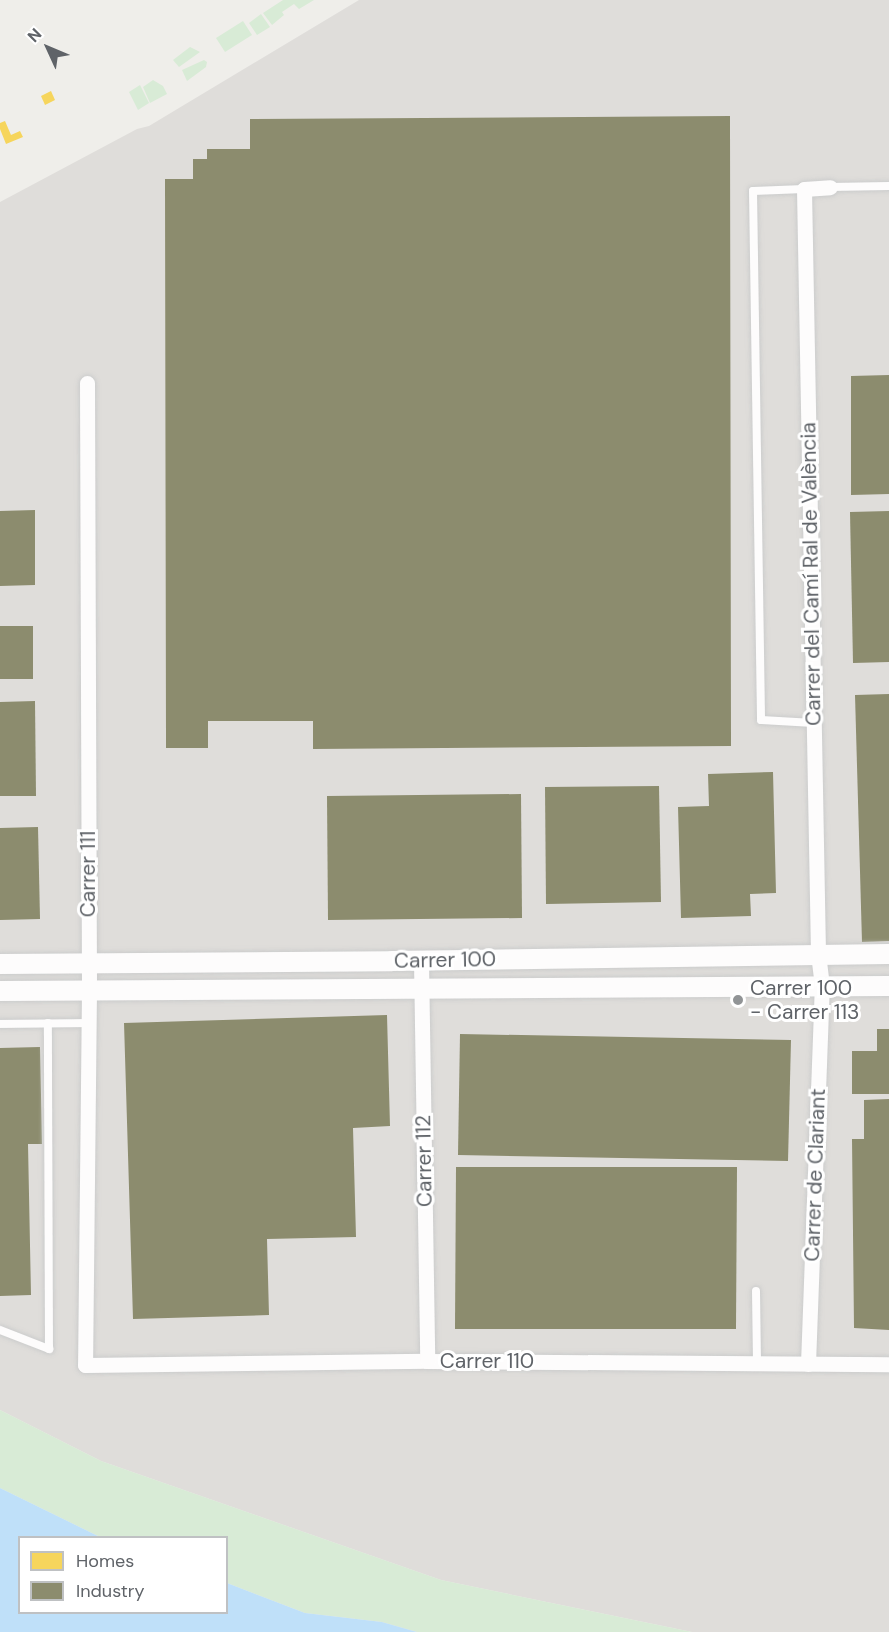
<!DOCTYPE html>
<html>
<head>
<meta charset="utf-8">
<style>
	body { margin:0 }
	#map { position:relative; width:889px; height:1632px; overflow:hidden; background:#efeeea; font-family:"DM Sans",sans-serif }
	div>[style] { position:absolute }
	.industrial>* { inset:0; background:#dfddda }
	.green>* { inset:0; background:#d8ebd6 }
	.water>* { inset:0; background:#bfe0f9 }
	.homes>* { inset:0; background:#f6d55c }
	.industry>* { inset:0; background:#8c8c6e }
	.roads { filter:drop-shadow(0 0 2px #cbcccc) drop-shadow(0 0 2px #cbcccc) }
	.service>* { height:8px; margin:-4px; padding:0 4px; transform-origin:4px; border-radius:4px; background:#fdfcfc }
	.minor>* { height:15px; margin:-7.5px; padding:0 7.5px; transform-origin:7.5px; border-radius:7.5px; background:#fdfcfc }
	.tertiary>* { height:20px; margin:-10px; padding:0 10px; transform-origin:10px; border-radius:10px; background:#fdfcfc }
	.dots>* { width:16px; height:16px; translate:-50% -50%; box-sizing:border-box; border:3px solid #fff; border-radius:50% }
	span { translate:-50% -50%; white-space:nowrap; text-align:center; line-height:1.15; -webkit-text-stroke:6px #fff; paint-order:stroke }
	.street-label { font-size:21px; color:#5f6368 }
	.poi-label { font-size:21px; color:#5f6368 }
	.left { translate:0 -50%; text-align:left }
	.legend { position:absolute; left:18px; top:1536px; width:210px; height:78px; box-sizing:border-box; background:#fff; border:2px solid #bfc1c3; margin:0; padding:8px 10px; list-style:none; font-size:18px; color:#5f6368 }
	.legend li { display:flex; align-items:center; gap:12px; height:30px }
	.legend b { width:30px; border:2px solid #bfc1c3 }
	.north { position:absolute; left:18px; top:18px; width:60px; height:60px; -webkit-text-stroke:4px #fff; paint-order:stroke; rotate:314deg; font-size:16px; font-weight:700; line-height:24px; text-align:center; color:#5f6368 }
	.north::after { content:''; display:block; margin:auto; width:21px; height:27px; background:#5f6368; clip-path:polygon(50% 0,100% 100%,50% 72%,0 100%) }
</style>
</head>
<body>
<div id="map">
	<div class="industrial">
		<div style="clip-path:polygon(359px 0,889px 0,889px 1632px,692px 1632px,441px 1580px,101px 1461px,0 1410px,0 202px,137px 129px,149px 126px)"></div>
	</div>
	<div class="green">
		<div style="clip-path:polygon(283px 0,314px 0,299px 9px,294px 4px,282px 12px,284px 15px,272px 25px,263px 13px)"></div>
		<div style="clip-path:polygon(261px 14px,270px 27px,257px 35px,249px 23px)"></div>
		<div style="clip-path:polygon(243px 21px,252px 35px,225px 52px,216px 38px)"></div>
		<div style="clip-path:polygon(190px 47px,200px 52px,179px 67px,173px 60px)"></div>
		<div style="clip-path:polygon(204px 60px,207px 62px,206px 67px,187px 81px,182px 70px)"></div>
		<div style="clip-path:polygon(153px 80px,163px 86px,167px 94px,150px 103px,143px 87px)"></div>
		<div style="clip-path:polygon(140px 85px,149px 103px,138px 110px,129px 92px)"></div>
		<div style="clip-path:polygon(0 1410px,101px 1461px,441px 1580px,692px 1632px,417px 1632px,382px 1622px,305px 1613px,227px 1583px,226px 1538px,100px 1537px,0 1488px)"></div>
	</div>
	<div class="water">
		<div style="clip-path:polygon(0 1488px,100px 1537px,20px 1538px,20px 1612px,226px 1612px,227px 1583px,305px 1613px,382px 1622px,417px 1632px,0 1632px)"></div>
	</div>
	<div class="homes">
		<div style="clip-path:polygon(51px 91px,55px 100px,45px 105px,41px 96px)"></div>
		<div style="clip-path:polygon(5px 121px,11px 135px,20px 131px,23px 137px,6px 144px,0 129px,0 123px)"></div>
	</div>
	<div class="industry">
		<div style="clip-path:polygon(730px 116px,731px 746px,313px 749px,313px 721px,208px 721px,208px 748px,166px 748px,165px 179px,193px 179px,193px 159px,207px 159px,207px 149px,250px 149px,250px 119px)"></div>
		<div style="clip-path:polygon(889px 375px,889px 494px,851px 495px,851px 376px)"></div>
		<div style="clip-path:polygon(35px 510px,35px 585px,0 586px,0 511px)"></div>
		<div style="clip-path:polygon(889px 511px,889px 662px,853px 663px,850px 512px)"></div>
		<div style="clip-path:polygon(0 626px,33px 626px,33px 679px,0 679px)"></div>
		<div style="clip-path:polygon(889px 694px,889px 941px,862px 942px,855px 695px)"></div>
		<div style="clip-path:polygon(35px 701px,36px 796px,0 796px,0 702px)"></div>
		<div style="clip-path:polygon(773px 772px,776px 893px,750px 894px,751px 916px,681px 918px,678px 807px,709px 806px,708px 774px)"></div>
		<div style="clip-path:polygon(659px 786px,661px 902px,546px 904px,545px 787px)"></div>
		<div style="clip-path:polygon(521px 794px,522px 918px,328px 920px,327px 796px)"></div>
		<div style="clip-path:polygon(38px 827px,40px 919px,0 920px,0 828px)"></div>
		<div style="clip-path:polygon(387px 1015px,390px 1126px,353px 1128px,356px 1237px,267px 1239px,269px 1315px,133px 1319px,124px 1023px)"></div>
		<div style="clip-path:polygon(877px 1029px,889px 1029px,889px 1094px,852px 1094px,852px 1051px,877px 1051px)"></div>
		<div style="clip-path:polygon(460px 1034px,791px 1040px,788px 1161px,458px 1155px)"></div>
		<div style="clip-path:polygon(40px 1047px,42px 1144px,28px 1144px,31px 1295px,0 1296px,0 1048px)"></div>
		<div style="clip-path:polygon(889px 1099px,889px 1330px,854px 1328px,852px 1139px,864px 1139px,864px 1100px)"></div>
		<div style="clip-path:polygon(456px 1167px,737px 1167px,736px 1329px,455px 1329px)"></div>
	</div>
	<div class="roads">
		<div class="service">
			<div style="left:830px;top:187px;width:59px;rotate:-1deg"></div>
			<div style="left:804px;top:189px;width:51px;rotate:177.8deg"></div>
			<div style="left:753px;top:191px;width:529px;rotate:89.13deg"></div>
			<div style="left:761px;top:720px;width:53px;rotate:3.2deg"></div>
			<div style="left:0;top:1024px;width:89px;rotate:-0.6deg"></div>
			<div style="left:756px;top:1291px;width:72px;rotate:89.2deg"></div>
			<div style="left:0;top:1330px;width:53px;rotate:21.2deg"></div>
			<div style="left:49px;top:1349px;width:326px;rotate:-90.2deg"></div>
		</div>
		<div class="minor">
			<div style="left:87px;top:383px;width:607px;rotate:89.81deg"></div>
			<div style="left:89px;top:990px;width:375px;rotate:90.6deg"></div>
			<div style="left:85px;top:1365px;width:342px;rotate:-0.7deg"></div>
			<div style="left:427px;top:1361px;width:462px;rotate:0.4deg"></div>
			<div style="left:421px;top:961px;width:400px;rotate:89.1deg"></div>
			<div style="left:808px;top:1364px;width:378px;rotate:-87.9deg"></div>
			<div style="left:822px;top:986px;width:33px;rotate:-97deg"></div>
			<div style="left:818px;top:953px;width:764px;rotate:-91.05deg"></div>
			<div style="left:804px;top:189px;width:26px;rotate:-4deg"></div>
		</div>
		<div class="tertiary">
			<div style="left:0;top:964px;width:392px;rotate:-0.4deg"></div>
			<div style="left:392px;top:961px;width:497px;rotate:-0.8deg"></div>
			<div style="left:0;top:991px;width:889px;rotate:-0.32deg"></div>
		</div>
	</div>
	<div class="dots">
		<div style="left:738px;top:1000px;background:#919496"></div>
	</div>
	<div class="street-label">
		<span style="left:811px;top:574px;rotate:-91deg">Carrer del Camí Ral de València</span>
		<span style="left:88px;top:874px;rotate:-90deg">Carrer 111</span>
		<span style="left:445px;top:960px;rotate:-1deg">Carrer 100</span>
		<span style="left:424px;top:1161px;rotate:-91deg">Carrer 112</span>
		<span style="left:815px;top:1175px;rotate:-88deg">Carrer de Clariant</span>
		<span style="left:487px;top:1361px">Carrer 110</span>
	</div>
	<div class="poi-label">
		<span class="left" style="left:750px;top:1000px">Carrer 100<br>- Carrer 113</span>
	</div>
	<ul class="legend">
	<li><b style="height:16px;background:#f6d55c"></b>Homes</li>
	<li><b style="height:16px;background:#8c8c6e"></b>Industry</li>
	</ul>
	<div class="north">N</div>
</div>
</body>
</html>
